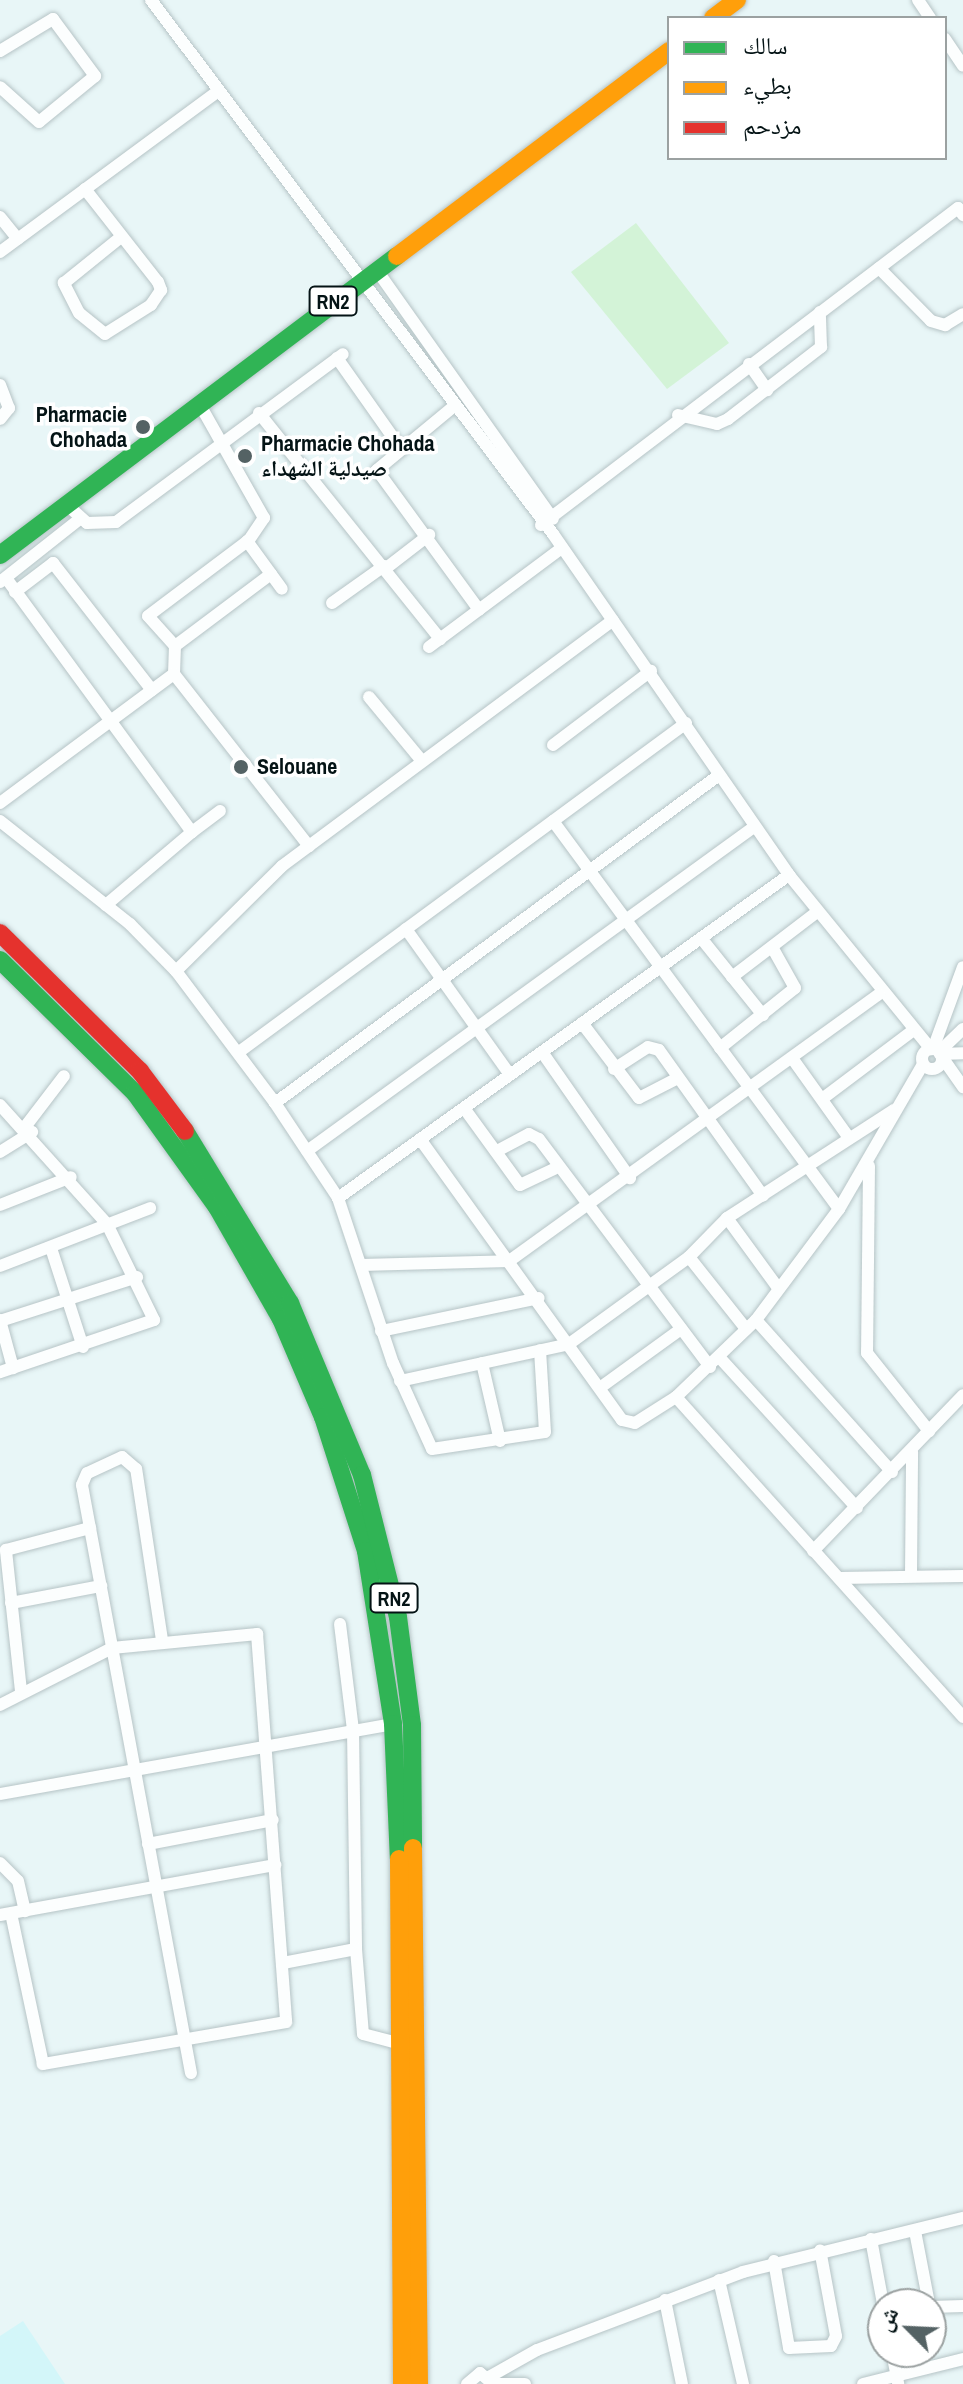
<!DOCTYPE html>
<html>
<head>
<meta charset="utf-8">
<style>
	body { margin:0 }
	#map { position:relative; width:963px; height:2384px; overflow:hidden; background:#e8f6f7; font-family:"Archivo Narrow","Noto Naskh Arabic",sans-serif }
	div>[style] { position:absolute }
	.built>* { inset:0; background:#d3f6f9 }
	.green>* { inset:0; background:#d3f3d7 }
	.roads { filter:drop-shadow(0 0 2px #b6c4c6) drop-shadow(0 0 2px #b6c4c6) }
	.street>* { height:12px; margin:-6px; padding:0 6px; transform-origin:6px; border-radius:6px; background:#fcfefe }
	.street>.ring { margin:-6px; padding:0; box-sizing:content-box; background:none; border:12px solid #fcfefe; border-radius:50% }
	.fast>* { height:18px; margin:-9px; padding:0 9px; transform-origin:9px; border-radius:9px; background:#30b455 }
	.slow>* { height:18px; margin:-9px; padding:0 9px; transform-origin:9px; border-radius:9px; background:#ff9f0a }
	.jam>* { height:18px; margin:-9px; padding:0 9px; transform-origin:9px; border-radius:9px; background:#e5322d }
	.dots>* { width:22px; height:22px; translate:-50% -50%; box-sizing:border-box; border:4px solid #fff; border-radius:50% }
	span { translate:-50% -50%; white-space:nowrap; text-align:center; line-height:1.15; -webkit-text-stroke:7px #fff; paint-order:stroke }
	.shield-label span { padding:2px 6px; background:#fff; border:2px solid; border-radius:6px; -webkit-text-stroke-width:0 }
	.shield-label { font-size:20px; color:#041315; font-weight:700 }
	.poi-label { font-size:22px; color:#041315; font-weight:700 }
	.right { translate:-100% -50%; text-align:right }
	.left { translate:0 -50%; text-align:left }
	.legend { position:absolute; left:667px; top:16px; width:280px; height:144px; box-sizing:border-box; background:#fff; border:2px solid #9ba1a1; margin:0; padding:10px 14px; list-style:none; font-size:24px; color:#041315 }
	.legend li { display:flex; align-items:center; gap:16px; height:40px }
	.legend b { width:40px; border:2px solid #9ba1a1 }
	.north { position:absolute; left:867px; top:2288px; width:80px; height:80px; box-sizing:border-box; background:#fff; border:2px solid #9ba1a1; border-radius:50%; rotate:294deg; font-size:22px; font-weight:700; line-height:32px; text-align:center; color:#041315 }
	.north::after { content:''; display:block; margin:auto; width:28px; height:36px; background:#546264; clip-path:polygon(50% 0,100% 100%,50% 72%,0 100%) }
</style>
</head>
<body>
<div id="map">
	<div class="built">
		<div style="clip-path:polygon(23px 2321px,65px 2384px,0 2384px,0 2336px)"></div>
	</div>
	<div class="green">
		<div style="clip-path:polygon(636px 223px,729px 343px,667px 389px,571px 272px)"></div>
	</div>
	<div class="roads">
		<div class="street">
			<div style="left:151px;top:0;width:668px;rotate:53.03deg"></div>
			<div style="left:553px;top:534px;width:415px;rotate:55.3deg"></div>
			<div style="left:789px;top:875px;width:225px;rotate:50.8deg"></div>
			<div style="left:918px;top:0;width:22px;rotate:56deg"></div>
			<div style="left:945px;top:39px;width:32px;rotate:56deg"></div>
			<div style="left:0;top:51px;width:62px;rotate:-31.1deg"></div>
			<div style="left:53px;top:19px;width:71px;rotate:53.6deg"></div>
			<div style="left:95px;top:76px;width:72px;rotate:140.6deg"></div>
			<div style="left:39px;top:122px;width:52px;rotate:-138.1deg"></div>
			<div style="left:85px;top:189px;width:118px;rotate:51.9deg"></div>
			<div style="left:158px;top:282px;width:9px;rotate:69deg"></div>
			<div style="left:161px;top:290px;width:18px;rotate:124deg"></div>
			<div style="left:151px;top:305px;width:54px;rotate:147.8deg"></div>
			<div style="left:105px;top:334px;width:33px;rotate:-141deg"></div>
			<div style="left:79px;top:313px;width:34px;rotate:-117deg"></div>
			<div style="left:64px;top:283px;width:73px;rotate:-38.9deg"></div>
			<div style="left:0;top:217px;width:28px;rotate:51deg"></div>
			<div style="left:0;top:252px;width:271px;rotate:-36.4deg"></div>
			<div style="left:879px;top:268px;width:74px;rotate:45.5deg"></div>
			<div style="left:931px;top:321px;width:15px;rotate:16deg"></div>
			<div style="left:945px;top:325px;width:21px;rotate:-31deg"></div>
			<div style="left:376px;top:269px;width:306px;rotate:54.7deg"></div>
			<div style="left:337px;top:358px;width:108px;rotate:54.8deg"></div>
			<div style="left:749px;top:364px;width:32px;rotate:55deg"></div>
			<div style="left:0;top:385px;width:25px;rotate:69deg"></div>
			<div style="left:9px;top:408px;width:14px;rotate:129deg"></div>
			<div style="left:453px;top:407px;width:99px;rotate:140.3deg"></div>
			<div style="left:377px;top:470px;width:173px;rotate:53.9deg"></div>
			<div style="left:259px;top:413px;width:290px;rotate:51.3deg"></div>
			<div style="left:678px;top:415px;width:40px;rotate:13deg"></div>
			<div style="left:717px;top:424px;width:12px;rotate:-24deg"></div>
			<div style="left:728px;top:419px;width:118px;rotate:-37.7deg"></div>
			<div style="left:821px;top:347px;width:35px;rotate:-92deg"></div>
			<div style="left:66px;top:504px;width:28px;rotate:42deg"></div>
			<div style="left:87px;top:523px;width:29px;rotate:-2deg"></div>
			<div style="left:116px;top:522px;width:282px;rotate:-36.5deg"></div>
			<div style="left:541px;top:525px;width:524px;rotate:-37.24deg"></div>
			<div style="left:958px;top:208px;width:9px;rotate:54deg"></div>
			<div style="left:247px;top:541px;width:59px;rotate:53.9deg"></div>
			<div style="left:385px;top:569px;width:56px;rotate:-37.7deg"></div>
			<div style="left:6px;top:578px;width:315px;rotate:53.8deg"></div>
			<div style="left:192px;top:832px;width:113px;rotate:139.7deg"></div>
			<div style="left:0;top:582px;width:103px;rotate:-38.3deg"></div>
			<div style="left:15px;top:592px;width:48px;rotate:-37.3deg"></div>
			<div style="left:53px;top:563px;width:161px;rotate:52.1deg"></div>
			<div style="left:332px;top:603px;width:64px;rotate:-35.4deg"></div>
			<div style="left:175px;top:646px;width:120px;rotate:-36.9deg"></div>
			<div style="left:429px;top:647px;width:166px;rotate:-36.7deg"></div>
			<div style="left:174px;top:674px;width:28px;rotate:-88deg"></div>
			<div style="left:175px;top:646px;width:40px;rotate:-132deg"></div>
			<div style="left:148px;top:616px;width:126px;rotate:-37deg"></div>
			<div style="left:249px;top:540px;width:27px;rotate:-56deg"></div>
			<div style="left:264px;top:518px;width:132px;rotate:-119.5deg"></div>
			<div style="left:369px;top:697px;width:83px;rotate:50.4deg"></div>
			<div style="left:553px;top:745px;width:123px;rotate:-37.1deg"></div>
			<div style="left:0;top:803px;width:217px;rotate:-36.6deg"></div>
			<div style="left:174px;top:674px;width:219px;rotate:51.9deg"></div>
			<div style="left:0;top:821px;width:166px;rotate:38.4deg"></div>
			<div style="left:130px;top:924px;width:66px;rotate:45.6deg"></div>
			<div style="left:176px;top:971px;width:165px;rotate:53.1deg"></div>
			<div style="left:275px;top:1103px;width:114px;rotate:56.4deg"></div>
			<div style="left:338px;top:1198px;width:174px;rotate:71.6deg"></div>
			<div style="left:393px;top:1363px;width:94px;rotate:65.6deg"></div>
			<div style="left:432px;top:1449px;width:114px;rotate:-8.6deg"></div>
			<div style="left:545px;top:1432px;width:82px;rotate:-93.5deg"></div>
			<div style="left:553px;top:821px;width:482px;rotate:53.6deg"></div>
			<div style="left:192px;top:832px;width:35px;rotate:-37deg"></div>
			<div style="left:406px;top:929px;width:179px;rotate:54.5deg"></div>
			<div style="left:701px;top:938px;width:99px;rotate:51.2deg"></div>
			<div style="left:176px;top:971px;width:149px;rotate:-44.7deg"></div>
			<div style="left:282px;top:866px;width:412px;rotate:-36.6deg"></div>
			<div style="left:732px;top:977px;width:107px;rotate:-37.4deg"></div>
			<div style="left:582px;top:1023px;width:94px;rotate:52.8deg"></div>
			<div style="left:639px;top:1098px;width:44px;rotate:-27.1deg"></div>
			<div style="left:720px;top:1048px;width:96px;rotate:-38.7deg"></div>
			<div style="left:795px;top:988px;width:47px;rotate:-119.3deg"></div>
			<div style="left:933px;top:1049px;width:87px;rotate:-69.9deg"></div>
			<div class="ring" style="left:922px;top:1049px;width:8px;height:8px"></div>
			<div style="left:239px;top:1052px;width:555px;rotate:-36.35deg"></div>
			<div style="left:542px;top:1052px;width:154px;rotate:55.1deg"></div>
			<div style="left:939px;top:1052px;width:33px;rotate:-44deg"></div>
			<div style="left:940px;top:1054px;width:23px;rotate:-2deg"></div>
			<div style="left:942px;top:1057px;width:37px;rotate:55deg"></div>
			<div style="left:792px;top:1058px;width:98px;rotate:54.5deg"></div>
			<div style="left:614px;top:1069px;width:40px;rotate:-32.9deg"></div>
			<div style="left:648px;top:1047px;width:11px;rotate:15deg"></div>
			<div style="left:659px;top:1050px;width:179px;rotate:54.5deg"></div>
			<div style="left:822px;top:1099px;width:111px;rotate:-37deg"></div>
			<div style="left:275px;top:1103px;width:552px;rotate:-36.45deg"></div>
			<div style="left:0;top:1105px;width:160px;rotate:48deg"></div>
			<div style="left:107px;top:1224px;width:107px;rotate:63.9deg"></div>
			<div style="left:154px;top:1320px;width:163px;rotate:161.3deg"></div>
			<div style="left:464px;top:1108px;width:95px;rotate:54deg"></div>
			<div style="left:520px;top:1185px;width:42px;rotate:-25.3deg"></div>
			<div style="left:25px;top:1127px;width:64px;rotate:-52.6deg"></div>
			<div style="left:420px;top:1139px;width:346px;rotate:54.3deg"></div>
			<div style="left:622px;top:1420px;width:13px;rotate:13deg"></div>
			<div style="left:635px;top:1423px;width:49px;rotate:-32.4deg"></div>
			<div style="left:676px;top:1397px;width:111px;rotate:-43.9deg"></div>
			<div style="left:756px;top:1320px;width:139px;rotate:-53.2deg"></div>
			<div style="left:839px;top:1209px;width:168px;rotate:-59.9deg"></div>
			<div style="left:307px;top:1151px;width:552px;rotate:-35.94deg"></div>
			<div style="left:497px;top:1151px;width:36px;rotate:-28deg"></div>
			<div style="left:529px;top:1134px;width:11px;rotate:27deg"></div>
			<div style="left:539px;top:1139px;width:285px;rotate:53.1deg"></div>
			<div style="left:0;top:1152px;width:38px;rotate:-32deg"></div>
			<div style="left:869px;top:1166px;width:187px;rotate:90.6deg"></div>
			<div style="left:867px;top:1353px;width:100px;rotate:51.5deg"></div>
			<div style="left:338px;top:1198px;width:555px;rotate:-35.61deg"></div>
			<div style="left:0;top:1205px;width:76px;rotate:-21.5deg"></div>
			<div style="left:727px;top:1218px;width:87px;rotate:53.9deg"></div>
			<div style="left:51px;top:1248px;width:104px;rotate:72.1deg"></div>
			<div style="left:689px;top:1257px;width:92px;rotate:51.6deg"></div>
			<div style="left:361px;top:1265px;width:148px;rotate:-1.5deg"></div>
			<div style="left:509px;top:1261px;width:456px;rotate:-35.8deg"></div>
			<div style="left:0;top:1266px;width:161px;rotate:-21.1deg"></div>
			<div style="left:0;top:1320px;width:50px;rotate:74.8deg"></div>
			<div style="left:756px;top:1320px;width:204px;rotate:48.2deg"></div>
			<div style="left:0;top:1321px;width:144px;rotate:-17.8deg"></div>
			<div style="left:381px;top:1331px;width:161px;rotate:-11.8deg"></div>
			<div style="left:720px;top:1358px;width:203px;rotate:47.6deg"></div>
			<div style="left:482px;top:1363px;width:80px;rotate:77deg"></div>
			<div style="left:400px;top:1381px;width:173px;rotate:-12.3deg"></div>
			<div style="left:569px;top:1344px;width:148px;rotate:-35.9deg"></div>
			<div style="left:689px;top:1257px;width:54px;rotate:-45.7deg"></div>
			<div style="left:727px;top:1218px;width:199px;rotate:-32.9deg"></div>
			<div style="left:601px;top:1387px;width:99px;rotate:-35.9deg"></div>
			<div style="left:676px;top:1397px;width:430px;rotate:48.1deg"></div>
			<div style="left:813px;top:1551px;width:216px;rotate:-46.1deg"></div>
			<div style="left:911px;top:1576px;width:124px;rotate:-89.5deg"></div>
			<div style="left:839px;top:1578px;width:124px;rotate:-0.9deg"></div>
			<div style="left:11px;top:1603px;width:92px;rotate:-10.7deg"></div>
			<div style="left:340px;top:1624px;width:107px;rotate:83deg"></div>
			<div style="left:353px;top:1730px;width:219px;rotate:89.2deg"></div>
			<div style="left:162px;top:1640px;width:173px;rotate:-98.6deg"></div>
			<div style="left:136px;top:1469px;width:18px;rotate:-139deg"></div>
			<div style="left:122px;top:1457px;width:38px;rotate:155deg"></div>
			<div style="left:87px;top:1473px;width:13px;rotate:113deg"></div>
			<div style="left:82px;top:1485px;width:598px;rotate:79.5deg"></div>
			<div style="left:21px;top:1691px;width:142px;rotate:-96.1deg"></div>
			<div style="left:6px;top:1550px;width:87px;rotate:-14.7deg"></div>
			<div style="left:0;top:1705px;width:126px;rotate:-27deg"></div>
			<div style="left:112px;top:1648px;width:146px;rotate:-5.5deg"></div>
			<div style="left:257px;top:1634px;width:389px;rotate:85.7deg"></div>
			<div style="left:286px;top:2022px;width:247px;rotate:170.2deg"></div>
			<div style="left:43px;top:2064px;width:153px;rotate:-102deg"></div>
			<div style="left:0;top:1794px;width:399px;rotate:-10.1deg"></div>
			<div style="left:148px;top:1844px;width:127px;rotate:-10.9deg"></div>
			<div style="left:0;top:1863px;width:25px;rotate:45deg"></div>
			<div style="left:18px;top:1881px;width:31px;rotate:77deg"></div>
			<div style="left:0;top:1915px;width:280px;rotate:-10.3deg"></div>
			<div style="left:283px;top:1963px;width:74px;rotate:-10.9deg"></div>
			<div style="left:356px;top:1949px;width:85px;rotate:85.3deg"></div>
			<div style="left:363px;top:2034px;width:43px;rotate:14.7deg"></div>
			<div style="left:915px;top:2231px;width:74px;rotate:79.1deg"></div>
			<div style="left:871px;top:2239px;width:66px;rotate:79.5deg"></div>
			<div style="left:774px;top:2261px;width:88px;rotate:80.2deg"></div>
			<div style="left:789px;top:2348px;width:42px;rotate:-2.7deg"></div>
			<div style="left:831px;top:2346px;width:11px;rotate:-63deg"></div>
			<div style="left:836px;top:2336px;width:87px;rotate:-100.5deg"></div>
			<div style="left:719px;top:2280px;width:107px;rotate:77deg"></div>
			<div style="left:665px;top:2300px;width:86px;rotate:78.6deg"></div>
			<div style="left:931px;top:2307px;width:32px;rotate:-2deg"></div>
			<div style="left:892px;top:2352px;width:33px;rotate:79deg"></div>
			<div style="left:489px;top:2377px;width:55px;rotate:-29.4deg"></div>
			<div style="left:537px;top:2350px;width:220px;rotate:-20.7deg"></div>
			<div style="left:743px;top:2272px;width:227px;rotate:-13.8deg"></div>
			<div style="left:467px;top:2384px;width:17px;rotate:-40deg"></div>
			<div style="left:480px;top:2373px;width:17px;rotate:40deg"></div>
			<div style="left:493px;top:2384px;width:32px"></div>
			<div style="left:863px;top:2384px;width:103px;rotate:-14deg"></div>
		</div>
		<div class="fast">
			<div style="left:0;top:555px;width:497px;rotate:-37deg"></div>
			<div style="left:0;top:960px;width:190px;rotate:44.6deg"></div>
			<div style="left:135px;top:1093px;width:140px;rotate:54.3deg"></div>
			<div style="left:217px;top:1207px;width:129px;rotate:60.3deg"></div>
			<div style="left:281px;top:1319px;width:107px;rotate:66.8deg"></div>
			<div style="left:323px;top:1417px;width:141px;rotate:72.2deg"></div>
			<div style="left:366px;top:1551px;width:175px;rotate:81.1deg"></div>
			<div style="left:393px;top:1724px;width:135px;rotate:87.5deg"></div>
			<div style="left:185px;top:1131px;width:202px;rotate:58.6deg"></div>
			<div style="left:290px;top:1303px;width:186px;rotate:67.3deg"></div>
			<div style="left:362px;top:1475px;width:146px;rotate:75.8deg"></div>
			<div style="left:398px;top:1617px;width:109px;rotate:82.6deg"></div>
			<div style="left:412px;top:1725px;width:123px;rotate:89.5deg"></div>
		</div>
		<div class="slow">
			<div style="left:713px;top:18px;width:30px;rotate:-37deg"></div>
			<div style="left:397px;top:256px;width:341px;rotate:-37deg"></div>
			<div style="left:413px;top:1848px;width:536px;rotate:89.36deg"></div>
			<div style="left:399px;top:1859px;width:525px;rotate:89.67deg"></div>
		</div>
		<div class="jam">
			<div style="left:0;top:933px;width:197px;rotate:44.6deg"></div>
			<div style="left:140px;top:1071px;width:75px;rotate:53.1deg"></div>
		</div>
	</div>
	<div class="dots">
		<div style="left:143px;top:427px;background:#546264"></div>
		<div style="left:245px;top:456px;background:#546264"></div>
		<div style="left:241px;top:767px;background:#546264"></div>
	</div>
	<div class="shield-label">
		<span style="left:333px;top:301px">RN2</span>
		<span style="left:394px;top:1598px">RN2</span>
	</div>
	<div class="poi-label">
		<span class="right" style="left:127px;top:427px">Pharmacie<br>Chohada</span>
		<span class="left" style="left:261px;top:456px">Pharmacie Chohada<br>صيدلية الشهداء</span>
		<span class="left" style="left:257px;top:767px">Selouane</span>
	</div>
	<ul class="legend">
	<li><b style="height:10px;background:#30b455"></b>سالك</li>
	<li><b style="height:10px;background:#ff9f0a"></b>بطيء</li>
	<li><b style="height:10px;background:#e5322d"></b>مزدحم</li>
	</ul>
	<div class="north">ش</div>
</div>
</body>
</html>
